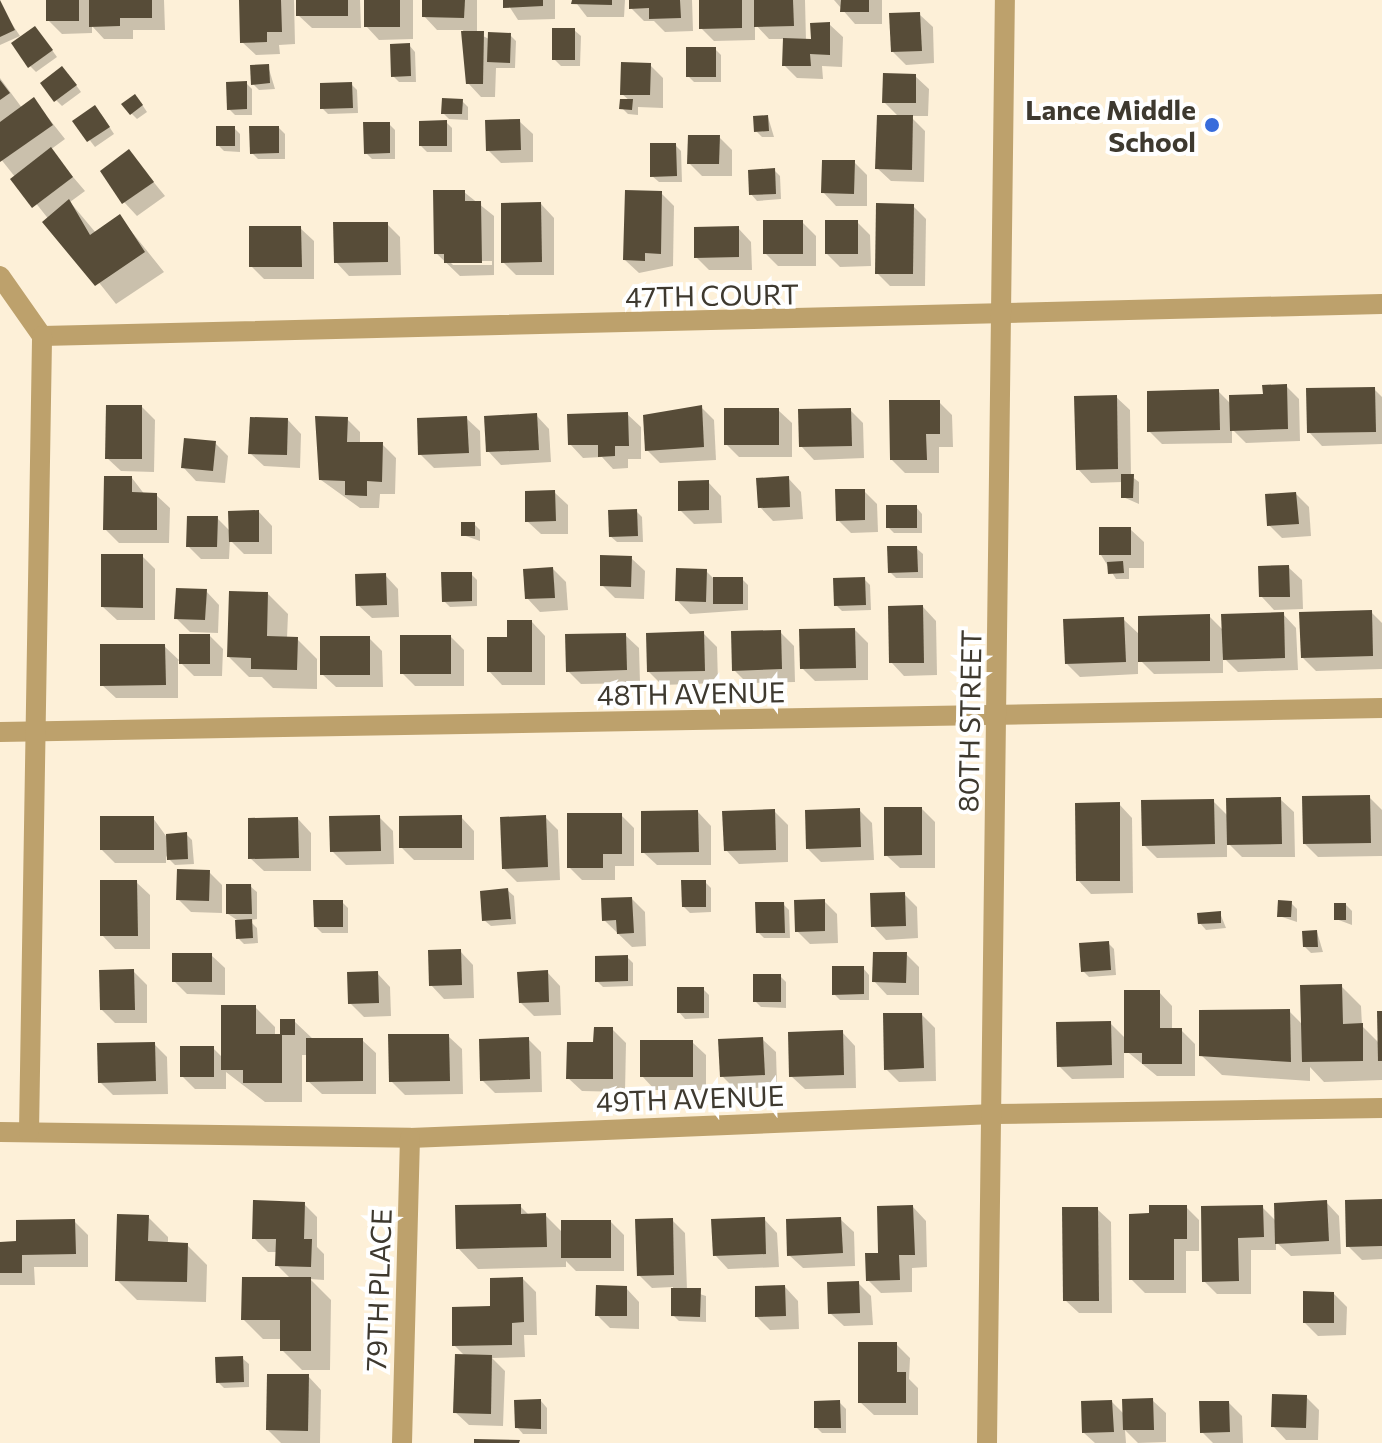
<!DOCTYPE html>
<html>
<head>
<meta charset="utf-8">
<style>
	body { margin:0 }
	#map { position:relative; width:1382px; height:1443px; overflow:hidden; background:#fdf0d8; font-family:Commissioner,sans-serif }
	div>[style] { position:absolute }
	.shadow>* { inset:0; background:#0003 }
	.building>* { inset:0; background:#574c38 }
	.minor>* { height:20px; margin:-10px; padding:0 10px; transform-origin:10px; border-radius:10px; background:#bda16c }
	.tertiary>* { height:20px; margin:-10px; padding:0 10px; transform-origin:10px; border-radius:10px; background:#bda16c }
	.dots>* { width:22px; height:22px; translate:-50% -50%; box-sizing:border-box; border:4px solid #fff; border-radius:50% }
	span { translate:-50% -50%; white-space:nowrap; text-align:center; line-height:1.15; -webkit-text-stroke:8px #fff; paint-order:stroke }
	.poi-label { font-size:28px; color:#3e392f; font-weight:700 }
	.right { translate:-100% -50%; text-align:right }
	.street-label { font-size:28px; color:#3e392f }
</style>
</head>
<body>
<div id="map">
	<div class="shadow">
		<div style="clip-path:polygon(48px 0,164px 0,165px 30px,133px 30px,133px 39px,104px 39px,92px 26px,92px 33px,62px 34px,48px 20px)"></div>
		<div style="clip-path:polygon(241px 0,294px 0,295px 44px,279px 45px,280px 54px,256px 55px,242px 42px)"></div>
		<div style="clip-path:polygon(298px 0,360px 0,361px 28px,312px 28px,298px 15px)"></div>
		<div style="clip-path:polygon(366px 0,413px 0,413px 39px,379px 40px,366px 26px)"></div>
		<div style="clip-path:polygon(424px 0,477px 0,477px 33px,489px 39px,510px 35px,516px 41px,515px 68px,496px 68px,495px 97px,481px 97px,468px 83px,463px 30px,437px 30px,424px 16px)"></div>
		<div style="clip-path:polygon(505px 0,555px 0,555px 19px,518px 20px)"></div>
		<div style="clip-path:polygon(574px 0,625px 0,624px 17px,587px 17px)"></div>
		<div style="clip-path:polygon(631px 0,692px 0,693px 31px,665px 32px,654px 21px,644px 21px,631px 8px)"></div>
		<div style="clip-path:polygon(701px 0,805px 0,806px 41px,813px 41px,829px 24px,843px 37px,842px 67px,822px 66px,823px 79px,797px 78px,784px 65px,785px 39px,769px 39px,755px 24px,755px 40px,714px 41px,701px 28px)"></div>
		<div style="clip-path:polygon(834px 0,882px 0,882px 24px,855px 24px)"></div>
		<div style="clip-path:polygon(0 6px,20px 36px,0 45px)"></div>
		<div style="clip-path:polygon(919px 14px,933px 27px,934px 63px,906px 65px,893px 52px)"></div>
		<div style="clip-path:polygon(574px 30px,581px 36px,580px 66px,561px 66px,554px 59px)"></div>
		<div style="clip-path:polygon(41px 35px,57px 57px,36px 72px,30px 66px)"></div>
		<div style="clip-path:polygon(409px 45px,415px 52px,416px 82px,399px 82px,393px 76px)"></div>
		<div style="clip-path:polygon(715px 49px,721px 55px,721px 82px,694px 82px,688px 76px)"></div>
		<div style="clip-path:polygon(650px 65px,663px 78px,663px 108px,638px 107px,638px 115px,628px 114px,622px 108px,630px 101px,622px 94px)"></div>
		<div style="clip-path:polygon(268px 66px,275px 89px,259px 90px,253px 84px)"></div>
		<div style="clip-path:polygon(68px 74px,81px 92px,62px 106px,56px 100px)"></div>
		<div style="clip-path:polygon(915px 76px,929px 89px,928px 116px,910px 116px,925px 131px,924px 182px,891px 181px,877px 168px,899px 117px,884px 102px)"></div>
		<div style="clip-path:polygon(0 78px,22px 108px,34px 100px,65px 139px,50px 150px,85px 191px,70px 202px,96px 233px,119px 216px,164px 272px,116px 304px,0 158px)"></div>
		<div style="clip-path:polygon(246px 83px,252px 89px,252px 115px,235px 115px,229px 109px)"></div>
		<div style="clip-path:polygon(351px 84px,357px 90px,358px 113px,328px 114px,322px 108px)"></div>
		<div style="clip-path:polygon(462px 101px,468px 107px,468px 120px,449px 119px,443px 113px)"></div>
		<div style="clip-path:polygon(141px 103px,147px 112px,137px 119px,131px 113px)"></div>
		<div style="clip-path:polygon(101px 114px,114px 134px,95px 147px,75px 121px)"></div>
		<div style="clip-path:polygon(768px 117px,774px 137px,762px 137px,756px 131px)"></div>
		<div style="clip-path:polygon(519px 121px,533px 134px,533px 162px,501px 163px,488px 150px)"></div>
		<div style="clip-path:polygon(446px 122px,452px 128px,452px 152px,427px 152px,421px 146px)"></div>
		<div style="clip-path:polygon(389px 124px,395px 130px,395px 159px,372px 159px,366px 153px)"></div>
		<div style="clip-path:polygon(234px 128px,240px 134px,240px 152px,224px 151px,218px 145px)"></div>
		<div style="clip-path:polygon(279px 128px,285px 134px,285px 159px,258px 159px,252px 153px)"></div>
		<div style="clip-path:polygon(719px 137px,732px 150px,732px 176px,702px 176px,689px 163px)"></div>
		<div style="clip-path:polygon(675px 145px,681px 151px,682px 182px,659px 182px,652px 176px)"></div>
		<div style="clip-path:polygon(129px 152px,165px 196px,137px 216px,124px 202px)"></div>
		<div style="clip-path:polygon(854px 162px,867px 175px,867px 206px,836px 206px,823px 192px)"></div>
		<div style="clip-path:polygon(774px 170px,780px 176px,781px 199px,757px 201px,751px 194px)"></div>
		<div style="clip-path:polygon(evenodd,464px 192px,494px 216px,494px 275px,460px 276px,436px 253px,464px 192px,449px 261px,492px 261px,492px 265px,453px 265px,449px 261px)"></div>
		<div style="clip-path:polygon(661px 193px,674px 206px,673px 266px,639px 273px,625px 260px)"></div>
		<div style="clip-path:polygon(541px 204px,554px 218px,554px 275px,516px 275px,503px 262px)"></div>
		<div style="clip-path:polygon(913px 206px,926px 219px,925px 286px,890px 286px,877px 273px)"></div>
		<div style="clip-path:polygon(802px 222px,816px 236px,816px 266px,778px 266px,765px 253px)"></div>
		<div style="clip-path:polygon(857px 222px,870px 235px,871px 266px,840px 267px,827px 254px)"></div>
		<div style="clip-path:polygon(387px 224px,400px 237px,401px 275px,349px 276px,336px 262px)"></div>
		<div style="clip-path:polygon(300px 228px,314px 241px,314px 279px,264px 279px,251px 266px)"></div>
		<div style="clip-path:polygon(738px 228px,751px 242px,752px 270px,709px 270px,696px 257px)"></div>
		<div style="clip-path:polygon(1286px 386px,1299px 399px,1300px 441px,1246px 443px,1232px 429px,1232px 443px,1162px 444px,1149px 431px,1218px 391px,1232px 405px)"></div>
		<div style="clip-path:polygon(1374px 389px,1382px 397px,1382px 444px,1322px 446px,1309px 432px)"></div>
		<div style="clip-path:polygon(1116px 397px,1130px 410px,1131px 476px,1139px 482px,1139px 504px,1123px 497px,1123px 482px,1091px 483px,1078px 469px)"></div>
		<div style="clip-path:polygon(939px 402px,952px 415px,953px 447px,939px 447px,939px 473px,905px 473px,892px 460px)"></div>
		<div style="clip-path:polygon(142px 407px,155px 420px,154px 472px,121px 471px,107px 458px)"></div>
		<div style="clip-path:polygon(701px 407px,714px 420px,716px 460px,660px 463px,647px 450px)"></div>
		<div style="clip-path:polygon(778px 410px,792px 423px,792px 457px,739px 457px,726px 444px)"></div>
		<div style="clip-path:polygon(850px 410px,863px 423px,864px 458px,814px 460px,801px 446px)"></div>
		<div style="clip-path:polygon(627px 414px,641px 427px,641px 459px,628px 459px,628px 468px,613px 469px,602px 457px,583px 458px,570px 444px)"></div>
		<div style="clip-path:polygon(536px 415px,549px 429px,551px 462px,501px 465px,488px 451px)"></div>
		<div style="clip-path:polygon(466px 418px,480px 431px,481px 466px,434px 468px,420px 454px)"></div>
		<div style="clip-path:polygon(347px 419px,360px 432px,360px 444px,382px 444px,396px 458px,395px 494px,380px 494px,379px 508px,360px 508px,321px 480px)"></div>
		<div style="clip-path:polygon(288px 420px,301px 434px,300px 468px,264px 466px,250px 453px)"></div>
		<div style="clip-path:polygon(215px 443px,228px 456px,225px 483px,196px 481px,183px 467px)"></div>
		<div style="clip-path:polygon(132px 478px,145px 495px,156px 495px,170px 508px,169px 543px,119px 543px,105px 529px)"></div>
		<div style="clip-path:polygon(788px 478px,801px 492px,803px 519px,773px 521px,760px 507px)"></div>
		<div style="clip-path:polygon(708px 482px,721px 496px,722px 523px,694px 524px,680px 510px)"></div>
		<div style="clip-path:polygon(864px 491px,877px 504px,878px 532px,851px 533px,838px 520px)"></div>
		<div style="clip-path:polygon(554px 492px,568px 505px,568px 534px,541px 534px,527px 521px)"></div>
		<div style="clip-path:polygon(1296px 494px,1309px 507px,1311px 536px,1282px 538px,1269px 525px)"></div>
		<div style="clip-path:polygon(916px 507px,922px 514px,922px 533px,894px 533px,888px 527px)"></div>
		<div style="clip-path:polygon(636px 511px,642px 517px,643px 542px,617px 542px,610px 536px)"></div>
		<div style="clip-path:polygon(259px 512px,272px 526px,272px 554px,244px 554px,230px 540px,229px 559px,201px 559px,188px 546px,217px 518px,231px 532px)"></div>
		<div style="clip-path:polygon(474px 524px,480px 530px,480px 541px,463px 535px)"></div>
		<div style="clip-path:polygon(1130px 529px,1144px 542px,1144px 568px,1129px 568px,1129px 579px,1116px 579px,1101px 555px)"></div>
		<div style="clip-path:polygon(916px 548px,923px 554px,923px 578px,896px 578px,890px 572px)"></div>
		<div style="clip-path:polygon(142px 556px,155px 569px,155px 620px,117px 620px,103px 607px)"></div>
		<div style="clip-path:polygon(631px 558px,645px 571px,644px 599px,615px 598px,602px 585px)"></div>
		<div style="clip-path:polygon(1288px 567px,1302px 580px,1303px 609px,1274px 610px,1261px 596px)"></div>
		<div style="clip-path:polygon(553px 569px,566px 582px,568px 610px,540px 612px,527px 598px)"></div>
		<div style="clip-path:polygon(706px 571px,714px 579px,742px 579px,748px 585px,748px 610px,690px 614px,677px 600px)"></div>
		<div style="clip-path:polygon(471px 574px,477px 580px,477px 606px,450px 607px,444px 601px)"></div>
		<div style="clip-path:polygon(385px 575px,398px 589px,399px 617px,372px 618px,358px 605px)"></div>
		<div style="clip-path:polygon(864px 579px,870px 585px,871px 610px,842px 611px,836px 605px)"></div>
		<div style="clip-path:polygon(206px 591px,219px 605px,218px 633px,190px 632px,176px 618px)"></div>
		<div style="clip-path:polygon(268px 594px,288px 614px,287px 638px,297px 639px,317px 659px,317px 689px,273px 688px,262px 677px,249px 677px,229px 657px)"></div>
		<div style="clip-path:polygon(923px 607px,936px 621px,937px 675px,904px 676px,891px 662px)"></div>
		<div style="clip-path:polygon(1371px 612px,1382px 623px,1382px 669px,1316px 671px,1303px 658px)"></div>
		<div style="clip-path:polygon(1283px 614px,1296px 628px,1298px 670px,1238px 672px,1223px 657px,1223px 673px,1154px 674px,1138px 658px,1138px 674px,1080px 677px,1067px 664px,1123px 619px,1140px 635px,1209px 616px,1224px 631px)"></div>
		<div style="clip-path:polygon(532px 622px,545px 636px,545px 685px,502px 685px,489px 671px,509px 639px)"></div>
		<div style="clip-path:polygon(855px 630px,868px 643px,868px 680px,815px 681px,802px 668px)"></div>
		<div style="clip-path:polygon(780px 632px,794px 646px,795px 682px,747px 683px,734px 670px)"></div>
		<div style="clip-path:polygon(703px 633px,717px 647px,718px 683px,662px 685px,649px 672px)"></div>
		<div style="clip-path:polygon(625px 635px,639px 648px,640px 683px,581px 684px,568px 671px)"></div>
		<div style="clip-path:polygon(210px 636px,223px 649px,222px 676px,194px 676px,178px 660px,178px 698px,116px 698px,102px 685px,164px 646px,181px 662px)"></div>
		<div style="clip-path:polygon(450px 636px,464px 650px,464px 686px,415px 686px,402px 673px)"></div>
		<div style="clip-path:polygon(369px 638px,382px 651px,383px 687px,336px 687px,322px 674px)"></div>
		<div style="clip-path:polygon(1369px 797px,1382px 810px,1382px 856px,1318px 857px,1305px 844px)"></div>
		<div style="clip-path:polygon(1280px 799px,1294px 812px,1295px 857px,1242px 857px,1227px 842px,1227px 857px,1157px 858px,1144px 845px,1213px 801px,1229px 817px)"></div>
		<div style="clip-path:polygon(1119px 804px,1132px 818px,1133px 893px,1091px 894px,1078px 880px)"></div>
		<div style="clip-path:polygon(922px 809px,935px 822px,935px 868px,900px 868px,886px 855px)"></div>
		<div style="clip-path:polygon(859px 810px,872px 823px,874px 860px,821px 862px,808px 849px)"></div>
		<div style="clip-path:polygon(774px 811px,788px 825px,788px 862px,739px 864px,726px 850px)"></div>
		<div style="clip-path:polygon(698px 812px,711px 826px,711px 865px,657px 865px,643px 852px)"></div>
		<div style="clip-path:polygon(621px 815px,634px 828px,634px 866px,615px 866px,615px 880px,582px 880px,569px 867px)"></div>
		<div style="clip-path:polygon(379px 817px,393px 831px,394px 864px,346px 865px,332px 851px)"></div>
		<div style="clip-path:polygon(461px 817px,474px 831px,474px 860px,414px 860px,401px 847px)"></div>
		<div style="clip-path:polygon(545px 817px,558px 830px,560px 880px,517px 882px,504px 869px)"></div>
		<div style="clip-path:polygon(153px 818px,166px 836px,186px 834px,192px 840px,194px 864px,175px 865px,166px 856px,166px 863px,115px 863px,102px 850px)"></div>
		<div style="clip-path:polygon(298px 819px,311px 833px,311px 871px,264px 871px,250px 858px)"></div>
		<div style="clip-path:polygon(209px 872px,222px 885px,222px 913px,191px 912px,178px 899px)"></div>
		<div style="clip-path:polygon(136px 882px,150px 895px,150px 949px,115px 949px,102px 935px)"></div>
		<div style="clip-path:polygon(705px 882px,711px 888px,711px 912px,690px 913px,684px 907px)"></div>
		<div style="clip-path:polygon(250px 886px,257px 892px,257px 919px,249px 920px,257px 928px,258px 943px,244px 944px,238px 938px,237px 920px,228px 914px)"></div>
		<div style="clip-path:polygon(507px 890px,514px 896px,516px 924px,491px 926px,484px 920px)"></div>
		<div style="clip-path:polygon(904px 894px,917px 907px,918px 938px,886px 940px,873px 926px)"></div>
		<div style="clip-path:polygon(632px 899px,645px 912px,646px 946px,632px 947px,604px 920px)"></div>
		<div style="clip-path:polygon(824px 901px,837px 914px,838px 943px,810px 944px,797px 931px)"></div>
		<div style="clip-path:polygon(342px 902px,348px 908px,348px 933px,322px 933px,316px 927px)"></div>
		<div style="clip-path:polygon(1291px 903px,1297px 909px,1297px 922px,1279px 916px)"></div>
		<div style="clip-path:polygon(783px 904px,789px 910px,790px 938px,764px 938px,758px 932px)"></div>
		<div style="clip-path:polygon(1346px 905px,1352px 911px,1352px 925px,1336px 919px)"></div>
		<div style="clip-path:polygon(1220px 913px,1226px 928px,1206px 930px,1200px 923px)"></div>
		<div style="clip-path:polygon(1317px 932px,1323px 952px,1311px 953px,1305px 947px)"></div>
		<div style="clip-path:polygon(1108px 943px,1114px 949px,1116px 975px,1089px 977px,1083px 971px)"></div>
		<div style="clip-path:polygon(460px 951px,473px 965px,474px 998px,444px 999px,431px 985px)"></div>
		<div style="clip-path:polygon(906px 954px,919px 967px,919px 995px,887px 995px,874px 981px)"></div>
		<div style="clip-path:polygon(211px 955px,225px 968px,225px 995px,187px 994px,174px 981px)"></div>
		<div style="clip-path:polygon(627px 957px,633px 963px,633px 986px,603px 987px,597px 981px)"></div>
		<div style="clip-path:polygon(863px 968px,869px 975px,869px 1000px,840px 1000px,834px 994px)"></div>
		<div style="clip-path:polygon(133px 971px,147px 985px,147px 1023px,115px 1023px,102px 1010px)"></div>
		<div style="clip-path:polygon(547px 972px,560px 986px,561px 1015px,534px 1016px,521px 1003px)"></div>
		<div style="clip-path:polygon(377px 973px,390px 987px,391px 1016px,364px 1017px,350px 1003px)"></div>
		<div style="clip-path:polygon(780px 976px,786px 982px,786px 1008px,761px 1007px,755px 1001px)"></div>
		<div style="clip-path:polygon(1341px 986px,1361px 1006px,1362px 1026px,1380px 1044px,1382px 1013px,1382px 1080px,1324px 1082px,1310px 1067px,1310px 1081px,1222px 1075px,1201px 1055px,1289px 1011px,1303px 1025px)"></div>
		<div style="clip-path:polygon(703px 989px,709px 995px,709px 1018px,685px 1019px,679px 1012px)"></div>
		<div style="clip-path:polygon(1159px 992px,1172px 1006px,1172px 1030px,1181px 1030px,1195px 1044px,1195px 1076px,1157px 1076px,1124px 1049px,1124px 1078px,1072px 1079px,1059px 1066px,1110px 1023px,1126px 1039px)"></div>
		<div style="clip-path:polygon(255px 1007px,275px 1027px,275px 1036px,282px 1036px,282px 1021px,294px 1021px,314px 1040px,362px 1040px,376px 1053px,376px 1094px,322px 1094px,308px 1081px,308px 1055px,302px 1055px,302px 1102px,265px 1102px,226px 1072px,226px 1089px,195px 1089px,182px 1076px,213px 1048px,223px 1058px)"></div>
		<div style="clip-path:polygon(922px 1015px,935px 1028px,936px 1081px,899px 1082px,886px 1069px)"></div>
		<div style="clip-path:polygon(612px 1029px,626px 1043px,625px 1092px,582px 1091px,568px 1078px)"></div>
		<div style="clip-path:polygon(842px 1032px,855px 1046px,856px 1088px,805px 1089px,791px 1076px)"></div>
		<div style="clip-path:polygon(448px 1036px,462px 1049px,463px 1094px,405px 1095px,391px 1081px)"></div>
		<div style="clip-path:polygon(528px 1039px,541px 1052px,542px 1092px,495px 1093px,482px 1080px)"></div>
		<div style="clip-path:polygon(762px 1039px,776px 1052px,777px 1087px,735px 1089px,722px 1076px)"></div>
		<div style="clip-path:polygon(692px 1042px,706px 1055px,706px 1090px,655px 1090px,642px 1076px)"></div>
		<div style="clip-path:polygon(154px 1044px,167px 1057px,168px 1094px,113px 1095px,100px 1082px)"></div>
		<div style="clip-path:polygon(1382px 1201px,1382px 1259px,1362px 1260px,1348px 1246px)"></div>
		<div style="clip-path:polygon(1326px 1202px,1339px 1216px,1341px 1254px,1291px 1256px,1276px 1242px,1276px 1250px,1251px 1250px,1251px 1294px,1217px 1294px,1204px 1281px,1262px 1207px,1276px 1221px)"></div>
		<div style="clip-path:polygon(304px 1204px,317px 1217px,317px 1247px,324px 1254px,324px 1280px,310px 1279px,331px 1300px,330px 1370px,302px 1370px,282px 1350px,282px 1339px,263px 1339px,243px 1319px,291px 1279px,277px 1265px,278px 1252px,268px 1252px,254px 1238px)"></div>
		<div style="clip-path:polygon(520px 1206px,530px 1216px,545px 1215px,563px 1233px,611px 1222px,624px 1235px,624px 1271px,576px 1271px,566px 1261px,566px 1267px,478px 1269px,458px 1248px)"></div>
		<div style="clip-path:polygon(913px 1207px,926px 1221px,927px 1267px,912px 1268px,912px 1292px,881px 1293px,868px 1280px)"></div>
		<div style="clip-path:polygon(1186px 1207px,1199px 1220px,1199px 1251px,1186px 1251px,1186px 1293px,1145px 1293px,1131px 1279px,1151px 1215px)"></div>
		<div style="clip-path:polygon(1097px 1209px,1111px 1222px,1112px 1313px,1079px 1313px,1065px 1300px)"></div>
		<div style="clip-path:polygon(148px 1217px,168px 1237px,168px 1244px,187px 1245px,207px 1265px,206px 1302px,137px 1300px,117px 1280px)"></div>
		<div style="clip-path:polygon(764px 1219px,777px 1233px,779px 1267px,728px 1269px,715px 1255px)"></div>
		<div style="clip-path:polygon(840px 1219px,854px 1232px,855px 1266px,803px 1268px,789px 1255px)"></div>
		<div style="clip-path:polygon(672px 1220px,685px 1233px,687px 1290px,706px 1296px,706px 1322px,679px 1321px,673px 1315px,673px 1287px,652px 1288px,639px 1275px)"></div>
		<div style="clip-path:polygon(74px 1221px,88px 1235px,88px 1267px,34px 1267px,35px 1285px,0 1285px,0 1244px,18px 1243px)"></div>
		<div style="clip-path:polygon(523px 1279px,536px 1292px,537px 1335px,524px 1335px,525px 1357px,492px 1358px,505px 1371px,503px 1426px,469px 1425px,455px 1412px,466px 1357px,454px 1345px)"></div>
		<div style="clip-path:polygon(858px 1283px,871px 1296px,873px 1325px,844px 1326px,830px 1313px)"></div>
		<div style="clip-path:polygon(785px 1287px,798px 1301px,799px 1329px,770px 1330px,757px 1317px)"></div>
		<div style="clip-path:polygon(626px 1288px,639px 1302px,639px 1329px,610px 1328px,597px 1315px)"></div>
		<div style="clip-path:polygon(1334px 1294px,1347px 1307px,1346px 1335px,1318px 1336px,1305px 1323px)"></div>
		<div style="clip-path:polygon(896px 1344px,910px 1358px,909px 1379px,918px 1388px,918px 1415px,874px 1415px,860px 1402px)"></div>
		<div style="clip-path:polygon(242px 1358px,249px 1364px,249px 1387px,224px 1388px,218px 1382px)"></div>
		<div style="clip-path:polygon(308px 1376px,321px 1390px,320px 1443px,281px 1443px,268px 1430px)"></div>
		<div style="clip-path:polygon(1306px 1397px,1319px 1410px,1318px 1440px,1286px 1440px,1273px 1426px)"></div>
		<div style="clip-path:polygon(1152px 1400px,1166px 1413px,1166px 1442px,1138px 1443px,1125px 1430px,1126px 1443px,1095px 1443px,1084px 1433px,1112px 1402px,1125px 1415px)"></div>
		<div style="clip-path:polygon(541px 1401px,547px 1408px,547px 1434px,523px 1434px,517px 1427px)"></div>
		<div style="clip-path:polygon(839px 1402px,846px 1409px,846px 1433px,822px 1433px,816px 1427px)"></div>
		<div style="clip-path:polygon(1229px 1403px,1242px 1416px,1243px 1443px,1213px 1443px,1202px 1432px)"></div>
	</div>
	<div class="building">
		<div style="clip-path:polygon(0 0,15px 30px,0 37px)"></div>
		<div style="clip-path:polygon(46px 0,79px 0,79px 21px,46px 21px)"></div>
		<div style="clip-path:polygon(89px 0,152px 0,152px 18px,120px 18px,120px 26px,89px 27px)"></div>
		<div style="clip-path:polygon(239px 0,281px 0,282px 32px,267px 32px,267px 42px,240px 43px)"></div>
		<div style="clip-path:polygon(296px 0,348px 0,348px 16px,296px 16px)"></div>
		<div style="clip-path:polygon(364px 0,400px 0,400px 27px,364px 27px)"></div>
		<div style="clip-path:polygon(422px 0,465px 0,464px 18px,422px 17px)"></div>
		<div style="clip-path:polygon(503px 0,543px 0,543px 6px,503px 8px)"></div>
		<div style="clip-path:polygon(572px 0,612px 0,612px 5px,571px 4px)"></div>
		<div style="clip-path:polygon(629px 0,680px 0,681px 18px,649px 19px,649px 8px,629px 9px)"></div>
		<div style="clip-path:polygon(699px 0,742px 0,742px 28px,699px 29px)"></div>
		<div style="clip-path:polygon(754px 0,793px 0,794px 26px,754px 27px)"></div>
		<div style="clip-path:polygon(841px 0,869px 0,869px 12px,840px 12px)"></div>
		<div style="clip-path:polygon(920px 12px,922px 51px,891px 52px,889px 13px)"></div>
		<div style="clip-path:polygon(830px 22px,830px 55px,810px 54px,811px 66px,782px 66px,783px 38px,811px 39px,810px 23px)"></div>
		<div style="clip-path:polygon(35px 26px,53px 50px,28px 68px,11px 43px)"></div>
		<div style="clip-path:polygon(552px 28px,575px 28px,575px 60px,552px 60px)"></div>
		<div style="clip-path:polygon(461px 31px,484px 31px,483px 84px,466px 84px)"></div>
		<div style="clip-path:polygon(488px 32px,511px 33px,510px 63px,487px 62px)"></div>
		<div style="clip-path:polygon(410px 43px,411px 76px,391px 77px,390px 44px)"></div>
		<div style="clip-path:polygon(686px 47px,716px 47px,716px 77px,686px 77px)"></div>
		<div style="clip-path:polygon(621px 62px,651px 63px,650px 95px,620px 95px)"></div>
		<div style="clip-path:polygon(269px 64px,270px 83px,251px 85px,250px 65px)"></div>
		<div style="clip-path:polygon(62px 66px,77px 85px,54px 102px,40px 83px)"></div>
		<div style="clip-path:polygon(883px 73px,916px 74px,916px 103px,882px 103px)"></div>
		<div style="clip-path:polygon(0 80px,10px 93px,0 100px)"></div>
		<div style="clip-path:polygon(247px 81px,247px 109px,227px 110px,226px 82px)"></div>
		<div style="clip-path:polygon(352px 82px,353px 108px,320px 109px,320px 83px)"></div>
		<div style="clip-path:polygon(135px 94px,143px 105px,130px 115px,121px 104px)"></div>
		<div style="clip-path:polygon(34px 97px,53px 125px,0 162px,0 122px)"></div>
		<div style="clip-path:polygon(442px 98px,463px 99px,462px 114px,441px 114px)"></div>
		<div style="clip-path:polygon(620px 99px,633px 99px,632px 110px,619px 109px)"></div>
		<div style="clip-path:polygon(95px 105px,110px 127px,87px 142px,72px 121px)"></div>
		<div style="clip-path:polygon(768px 115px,769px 131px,754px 132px,753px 116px)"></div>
		<div style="clip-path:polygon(877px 115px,913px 115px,912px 170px,875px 169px)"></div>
		<div style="clip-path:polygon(520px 119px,521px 150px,486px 151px,485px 120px)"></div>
		<div style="clip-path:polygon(447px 120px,447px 146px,419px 146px,419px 121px)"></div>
		<div style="clip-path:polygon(363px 122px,390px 122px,390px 153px,364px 154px)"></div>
		<div style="clip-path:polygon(216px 126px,235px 126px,235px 146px,216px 146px)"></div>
		<div style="clip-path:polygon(249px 126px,279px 126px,279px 153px,250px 154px)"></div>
		<div style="clip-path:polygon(688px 135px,720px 135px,719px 164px,687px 164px)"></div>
		<div style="clip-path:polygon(650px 143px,676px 143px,677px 176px,650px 177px)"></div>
		<div style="clip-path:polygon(51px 147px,73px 177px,32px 208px,10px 179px)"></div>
		<div style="clip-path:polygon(129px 149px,154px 182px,122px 204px,100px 171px)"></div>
		<div style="clip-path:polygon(822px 160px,855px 160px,854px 194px,821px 193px)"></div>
		<div style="clip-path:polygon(775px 168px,776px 194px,749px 195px,748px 170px)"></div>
		<div style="clip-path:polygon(433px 190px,465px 190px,465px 201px,481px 201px,482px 263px,444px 263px,444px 254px,434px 254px)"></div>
		<div style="clip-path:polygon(625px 190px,662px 191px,661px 254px,645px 253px,645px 261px,623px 260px)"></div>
		<div style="clip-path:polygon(69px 199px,90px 235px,120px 214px,145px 252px,95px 286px,42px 222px)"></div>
		<div style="clip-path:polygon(541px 202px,542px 262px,501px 263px,501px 203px)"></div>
		<div style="clip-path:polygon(876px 203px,914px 204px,913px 274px,875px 274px)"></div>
		<div style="clip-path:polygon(763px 220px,803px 220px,803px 254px,763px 254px)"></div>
		<div style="clip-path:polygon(825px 220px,858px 220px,858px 254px,825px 254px)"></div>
		<div style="clip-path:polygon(333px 222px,388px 222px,388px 262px,334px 263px)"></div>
		<div style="clip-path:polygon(249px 226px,301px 226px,302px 267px,249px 267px)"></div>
		<div style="clip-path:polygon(739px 226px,739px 257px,694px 258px,694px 227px)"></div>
		<div style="clip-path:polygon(1287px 384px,1288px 429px,1230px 431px,1229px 395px,1263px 394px,1262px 385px)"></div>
		<div style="clip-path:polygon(1375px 387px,1376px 432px,1307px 433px,1306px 388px)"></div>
		<div style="clip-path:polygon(1219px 389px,1220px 430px,1147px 432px,1147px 391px)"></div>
		<div style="clip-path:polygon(1117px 395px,1118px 469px,1076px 470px,1074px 396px)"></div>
		<div style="clip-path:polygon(889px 400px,940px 400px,940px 434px,926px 434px,927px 460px,890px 460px)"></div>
		<div style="clip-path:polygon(106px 405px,142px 405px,142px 459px,105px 459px)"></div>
		<div style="clip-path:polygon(702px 405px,704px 447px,645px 451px,643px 415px)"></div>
		<div style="clip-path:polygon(724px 408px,779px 408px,779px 445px,724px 445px)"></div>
		<div style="clip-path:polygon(851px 408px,852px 446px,799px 447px,798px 409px)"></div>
		<div style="clip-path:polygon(628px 412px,629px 446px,615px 446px,615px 456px,598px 457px,598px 445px,568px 445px,567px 414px)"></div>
		<div style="clip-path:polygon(537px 413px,539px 450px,486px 452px,484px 416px)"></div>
		<div style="clip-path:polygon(315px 416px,348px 417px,347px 442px,383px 442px,382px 482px,367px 481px,367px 496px,345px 495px,345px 481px,319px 480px)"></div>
		<div style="clip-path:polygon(467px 416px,469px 453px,418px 455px,417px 418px)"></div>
		<div style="clip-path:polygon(250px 417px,288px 418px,287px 455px,248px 454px)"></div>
		<div style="clip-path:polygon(184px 438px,216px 441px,213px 471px,181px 468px)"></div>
		<div style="clip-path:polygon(1121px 474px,1134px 474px,1133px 498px,1121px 498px)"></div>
		<div style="clip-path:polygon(104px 476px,132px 476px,132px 492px,157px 493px,157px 530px,103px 530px)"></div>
		<div style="clip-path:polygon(789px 476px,790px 507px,758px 508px,756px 478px)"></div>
		<div style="clip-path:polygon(709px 480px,709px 510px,678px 511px,678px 481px)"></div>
		<div style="clip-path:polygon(835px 489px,865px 489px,865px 520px,836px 521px)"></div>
		<div style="clip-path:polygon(555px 490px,556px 521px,525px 522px,525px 491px)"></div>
		<div style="clip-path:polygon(1296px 492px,1299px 524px,1267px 526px,1265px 494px)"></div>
		<div style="clip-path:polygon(886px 505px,917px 505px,917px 528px,886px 528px)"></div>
		<div style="clip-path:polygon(637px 509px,638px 536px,609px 537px,608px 510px)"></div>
		<div style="clip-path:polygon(259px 510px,259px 542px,229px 542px,228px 511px)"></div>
		<div style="clip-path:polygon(187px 516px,218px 516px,217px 547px,186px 547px)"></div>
		<div style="clip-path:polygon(461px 522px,475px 522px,475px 536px,461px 536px)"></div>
		<div style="clip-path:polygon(1099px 527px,1131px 527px,1131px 555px,1099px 555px)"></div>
		<div style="clip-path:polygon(887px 546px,917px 546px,918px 572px,888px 573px)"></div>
		<div style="clip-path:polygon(101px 554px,143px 554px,143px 608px,101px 607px)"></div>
		<div style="clip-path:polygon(600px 555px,632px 556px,631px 587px,600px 586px)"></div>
		<div style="clip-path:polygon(1123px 561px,1124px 573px,1108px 574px,1107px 562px)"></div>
		<div style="clip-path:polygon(1289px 565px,1290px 597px,1259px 597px,1258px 566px)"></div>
		<div style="clip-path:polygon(553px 567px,555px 598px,525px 599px,523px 569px)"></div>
		<div style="clip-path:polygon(676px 568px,707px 569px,706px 602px,675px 601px)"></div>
		<div style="clip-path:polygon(441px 572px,472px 572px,472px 601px,442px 602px)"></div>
		<div style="clip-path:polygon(386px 573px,387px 605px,356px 606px,355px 574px)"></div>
		<div style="clip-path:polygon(713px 577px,743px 577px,743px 604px,713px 604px)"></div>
		<div style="clip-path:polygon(865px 577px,866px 605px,834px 606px,833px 578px)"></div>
		<div style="clip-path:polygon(176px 588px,207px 589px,205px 620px,174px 619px)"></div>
		<div style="clip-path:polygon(229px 591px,268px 592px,267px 636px,298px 637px,297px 670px,251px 669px,251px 658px,227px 657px)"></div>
		<div style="clip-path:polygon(923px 605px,924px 663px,889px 663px,888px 606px)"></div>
		<div style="clip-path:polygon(1372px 610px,1373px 656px,1301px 658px,1299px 612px)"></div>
		<div style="clip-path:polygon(1284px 612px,1285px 658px,1223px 660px,1221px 614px)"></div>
		<div style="clip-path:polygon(1210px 614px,1210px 661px,1138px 662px,1138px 616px)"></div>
		<div style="clip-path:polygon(1124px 617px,1126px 662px,1065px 664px,1063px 619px)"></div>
		<div style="clip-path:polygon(507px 620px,532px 620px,532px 672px,487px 672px,487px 637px,507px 637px)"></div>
		<div style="clip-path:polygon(855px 628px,856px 668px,800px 669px,799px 629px)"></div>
		<div style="clip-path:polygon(781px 630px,782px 669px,732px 671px,731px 631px)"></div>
		<div style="clip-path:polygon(704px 631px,705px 671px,647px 672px,646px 633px)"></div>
		<div style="clip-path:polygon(626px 633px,627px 670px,566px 672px,565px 634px)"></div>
		<div style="clip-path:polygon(179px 634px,210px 634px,210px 664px,179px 664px)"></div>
		<div style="clip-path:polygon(400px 635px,451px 635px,451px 674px,400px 674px)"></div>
		<div style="clip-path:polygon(320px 636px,370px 636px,370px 675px,320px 675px)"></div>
		<div style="clip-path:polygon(100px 644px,165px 644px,166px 685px,100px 686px)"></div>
		<div style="clip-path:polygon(1370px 795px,1371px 843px,1303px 844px,1302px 796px)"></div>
		<div style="clip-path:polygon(1281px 797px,1282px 844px,1227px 845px,1226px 798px)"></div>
		<div style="clip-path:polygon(1214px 799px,1215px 844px,1142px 846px,1141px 800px)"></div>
		<div style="clip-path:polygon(1120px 802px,1120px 881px,1076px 881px,1075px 803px)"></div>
		<div style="clip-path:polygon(884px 807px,922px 807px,922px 855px,884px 856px)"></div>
		<div style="clip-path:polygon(860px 808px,861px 847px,806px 849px,805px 810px)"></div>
		<div style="clip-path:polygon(775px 809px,776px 850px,724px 851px,722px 811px)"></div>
		<div style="clip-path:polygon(698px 810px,699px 852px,641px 853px,641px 811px)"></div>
		<div style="clip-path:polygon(567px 813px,622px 813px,622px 854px,603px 854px,603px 868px,567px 868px)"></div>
		<div style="clip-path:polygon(380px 815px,381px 851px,330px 852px,329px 816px)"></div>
		<div style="clip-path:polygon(462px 815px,462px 848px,399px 848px,399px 816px)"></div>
		<div style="clip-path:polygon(546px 815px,548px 867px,502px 869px,500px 817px)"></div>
		<div style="clip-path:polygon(100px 816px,154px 816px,154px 850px,100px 850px)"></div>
		<div style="clip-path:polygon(298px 817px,299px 858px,248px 859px,248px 818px)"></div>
		<div style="clip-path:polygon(187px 832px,188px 859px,167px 860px,166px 834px)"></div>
		<div style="clip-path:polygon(177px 869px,210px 870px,209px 901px,176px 900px)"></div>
		<div style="clip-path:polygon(100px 880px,137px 880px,138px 936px,100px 936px)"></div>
		<div style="clip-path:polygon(681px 880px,706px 880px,706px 907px,682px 907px)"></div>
		<div style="clip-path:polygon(226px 884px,251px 884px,252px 914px,226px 914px)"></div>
		<div style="clip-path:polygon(508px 888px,511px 919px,482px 921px,480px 891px)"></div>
		<div style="clip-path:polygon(905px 892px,906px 926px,871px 927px,870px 893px)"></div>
		<div style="clip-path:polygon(632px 897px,634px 933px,617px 934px,616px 920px,602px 921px,601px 898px)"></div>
		<div style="clip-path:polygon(825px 899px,825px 931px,795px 932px,794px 900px)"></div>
		<div style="clip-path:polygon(313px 900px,343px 900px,343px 927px,314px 927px)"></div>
		<div style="clip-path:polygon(1278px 900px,1292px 901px,1291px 917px,1277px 917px)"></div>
		<div style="clip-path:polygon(755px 902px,784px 902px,785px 933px,756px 933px)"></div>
		<div style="clip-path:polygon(1334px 903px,1346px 903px,1346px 920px,1334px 920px)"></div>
		<div style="clip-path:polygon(1221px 911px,1221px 923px,1198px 924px,1197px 913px)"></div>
		<div style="clip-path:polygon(252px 919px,253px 938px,236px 939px,235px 920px)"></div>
		<div style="clip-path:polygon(1317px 930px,1318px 947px,1303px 947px,1302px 931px)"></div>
		<div style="clip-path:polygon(1109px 941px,1111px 970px,1081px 972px,1079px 943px)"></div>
		<div style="clip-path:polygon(461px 949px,462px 985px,429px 986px,428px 950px)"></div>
		<div style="clip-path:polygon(873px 952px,907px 952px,906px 983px,872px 982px)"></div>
		<div style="clip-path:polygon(172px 953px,212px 953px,212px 982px,172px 982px)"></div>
		<div style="clip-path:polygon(628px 955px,628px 981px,595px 982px,595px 956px)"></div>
		<div style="clip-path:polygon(832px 966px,864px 966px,864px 994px,832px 995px)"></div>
		<div style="clip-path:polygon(134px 969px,135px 1010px,100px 1010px,99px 970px)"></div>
		<div style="clip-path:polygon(548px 970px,549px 1002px,519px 1003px,517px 972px)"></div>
		<div style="clip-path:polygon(378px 971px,379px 1003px,348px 1004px,347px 972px)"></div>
		<div style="clip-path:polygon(753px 974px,781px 974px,781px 1002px,753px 1002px)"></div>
		<div style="clip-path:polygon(1342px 984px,1343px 1024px,1363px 1023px,1363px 1061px,1302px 1062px,1300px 985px)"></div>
		<div style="clip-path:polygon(677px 987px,704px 987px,704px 1013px,677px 1013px)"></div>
		<div style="clip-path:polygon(1124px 990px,1160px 990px,1160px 1028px,1182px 1028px,1182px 1064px,1142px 1064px,1142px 1053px,1124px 1053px)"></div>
		<div style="clip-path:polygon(221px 1005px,256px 1005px,256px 1034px,280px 1034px,280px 1019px,295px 1019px,295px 1035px,282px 1035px,282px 1083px,243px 1083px,243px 1070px,221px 1070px)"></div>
		<div style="clip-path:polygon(1290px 1009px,1291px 1062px,1199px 1056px,1199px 1010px)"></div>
		<div style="clip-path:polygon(1377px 1011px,1382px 1011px,1382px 1061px,1378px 1061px)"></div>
		<div style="clip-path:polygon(883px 1013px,922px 1013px,924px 1068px,884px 1070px)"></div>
		<div style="clip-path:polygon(1111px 1021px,1112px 1065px,1057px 1067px,1056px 1022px)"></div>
		<div style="clip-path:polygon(594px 1027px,613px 1027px,613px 1079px,566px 1079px,567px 1042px,593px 1042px)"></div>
		<div style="clip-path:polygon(843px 1030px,844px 1075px,789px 1077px,788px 1032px)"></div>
		<div style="clip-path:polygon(388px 1034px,449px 1034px,450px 1081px,389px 1082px)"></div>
		<div style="clip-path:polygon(529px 1037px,530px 1079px,480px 1081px,479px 1039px)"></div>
		<div style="clip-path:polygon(763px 1037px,765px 1075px,720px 1077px,718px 1039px)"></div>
		<div style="clip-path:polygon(306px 1038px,363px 1038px,363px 1081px,306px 1082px)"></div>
		<div style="clip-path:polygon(640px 1040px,693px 1040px,693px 1077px,640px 1077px)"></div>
		<div style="clip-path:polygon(155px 1042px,156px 1081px,98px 1083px,97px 1043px)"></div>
		<div style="clip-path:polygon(180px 1046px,214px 1046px,214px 1077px,180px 1077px)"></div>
		<div style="clip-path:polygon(1382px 1199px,1382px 1246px,1346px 1247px,1345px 1200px)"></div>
		<div style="clip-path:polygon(253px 1200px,305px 1202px,304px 1239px,312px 1239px,311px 1267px,275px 1266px,276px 1239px,252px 1239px)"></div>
		<div style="clip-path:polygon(1327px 1200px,1329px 1241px,1275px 1244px,1274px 1203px)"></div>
		<div style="clip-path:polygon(521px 1204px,521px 1214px,546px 1213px,547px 1247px,456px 1249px,455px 1205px)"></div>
		<div style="clip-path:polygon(913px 1205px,915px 1255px,899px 1255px,900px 1280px,866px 1281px,865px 1253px,878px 1253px,877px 1206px)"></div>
		<div style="clip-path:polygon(1149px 1205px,1187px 1205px,1187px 1239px,1174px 1239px,1174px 1280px,1129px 1280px,1129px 1214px,1149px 1213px)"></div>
		<div style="clip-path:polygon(1263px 1205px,1264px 1237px,1238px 1238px,1239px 1281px,1202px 1282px,1201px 1206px)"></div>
		<div style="clip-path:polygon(1062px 1207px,1098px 1207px,1099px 1301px,1063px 1301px)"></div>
		<div style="clip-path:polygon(117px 1214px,149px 1215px,148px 1241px,188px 1243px,187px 1282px,115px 1281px)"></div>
		<div style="clip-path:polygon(765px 1217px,766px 1254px,713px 1256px,711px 1219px)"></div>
		<div style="clip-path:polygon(841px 1217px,843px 1253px,787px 1256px,786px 1219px)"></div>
		<div style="clip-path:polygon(673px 1218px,674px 1275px,637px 1276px,635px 1219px)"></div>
		<div style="clip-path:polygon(75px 1219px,76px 1254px,22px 1255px,22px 1273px,0 1273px,0 1242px,16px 1241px,16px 1220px)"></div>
		<div style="clip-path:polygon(561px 1220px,611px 1220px,611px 1258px,561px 1258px)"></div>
		<div style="clip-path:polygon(242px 1277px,311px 1277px,311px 1351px,280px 1351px,280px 1320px,241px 1320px)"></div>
		<div style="clip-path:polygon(523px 1277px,524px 1322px,512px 1323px,512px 1345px,452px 1346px,452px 1307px,490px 1306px,490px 1278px)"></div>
		<div style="clip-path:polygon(859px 1281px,860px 1313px,828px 1314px,827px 1282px)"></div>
		<div style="clip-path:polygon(596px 1285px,627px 1286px,627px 1316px,595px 1316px)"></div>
		<div style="clip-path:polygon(785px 1285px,786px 1316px,755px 1317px,755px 1286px)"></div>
		<div style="clip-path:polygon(671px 1288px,701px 1288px,700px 1317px,671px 1316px)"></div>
		<div style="clip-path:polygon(1303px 1291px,1334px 1292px,1334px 1323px,1303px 1323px)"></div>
		<div style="clip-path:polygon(858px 1342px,897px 1342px,897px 1372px,906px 1372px,906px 1403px,858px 1403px)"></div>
		<div style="clip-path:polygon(455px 1354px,492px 1355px,491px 1414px,453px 1413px)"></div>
		<div style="clip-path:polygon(243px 1356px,244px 1382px,216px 1383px,215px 1357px)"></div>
		<div style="clip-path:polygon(267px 1374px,309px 1374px,308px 1431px,266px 1430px)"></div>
		<div style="clip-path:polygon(1272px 1394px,1307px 1395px,1306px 1428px,1271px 1427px)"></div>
		<div style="clip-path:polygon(1153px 1398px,1154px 1430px,1123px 1430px,1122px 1399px)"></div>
		<div style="clip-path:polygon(541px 1399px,541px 1429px,515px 1428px,514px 1400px)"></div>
		<div style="clip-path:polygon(840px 1400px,841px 1428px,814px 1428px,814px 1401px)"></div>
		<div style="clip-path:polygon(1112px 1400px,1114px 1432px,1082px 1433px,1081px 1401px)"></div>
		<div style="clip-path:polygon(1199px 1401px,1229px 1401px,1230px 1432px,1200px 1433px)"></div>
		<div style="clip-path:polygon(474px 1439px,520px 1440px,519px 1443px,474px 1443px)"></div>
	</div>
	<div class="minor">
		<div style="left:0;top:276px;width:73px;rotate:55deg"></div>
		<div style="left:42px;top:336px;width:1340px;rotate:-1.37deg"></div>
		<div style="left:0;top:732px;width:1382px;rotate:-0.99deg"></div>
		<div style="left:0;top:1132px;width:410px;rotate:0.8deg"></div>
		<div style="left:410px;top:1138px;width:585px;rotate:-2.35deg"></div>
		<div style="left:995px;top:1114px;width:387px;rotate:-0.9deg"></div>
		<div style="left:29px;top:1132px;width:796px;rotate:-89.06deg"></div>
		<div style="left:402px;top:1443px;width:305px;rotate:-88.5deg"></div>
	</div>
	<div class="tertiary">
		<div style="left:987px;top:1443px;width:1443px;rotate:-89.29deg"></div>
	</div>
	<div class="dots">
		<div style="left:1212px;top:125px;background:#386cdb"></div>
	</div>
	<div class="poi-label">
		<span class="right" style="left:1196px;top:125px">Lance Middle<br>School</span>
	</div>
	<div class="street-label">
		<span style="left:712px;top:295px;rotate:-1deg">47TH COURT</span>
		<span style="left:691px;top:693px;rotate:-1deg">48TH AVENUE</span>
		<span style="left:969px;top:721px;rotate:-89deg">80TH STREET</span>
		<span style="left:690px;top:1098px;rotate:-2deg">49TH AVENUE</span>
		<span style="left:378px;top:1290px;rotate:-88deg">79TH PLACE</span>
	</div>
</div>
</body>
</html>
